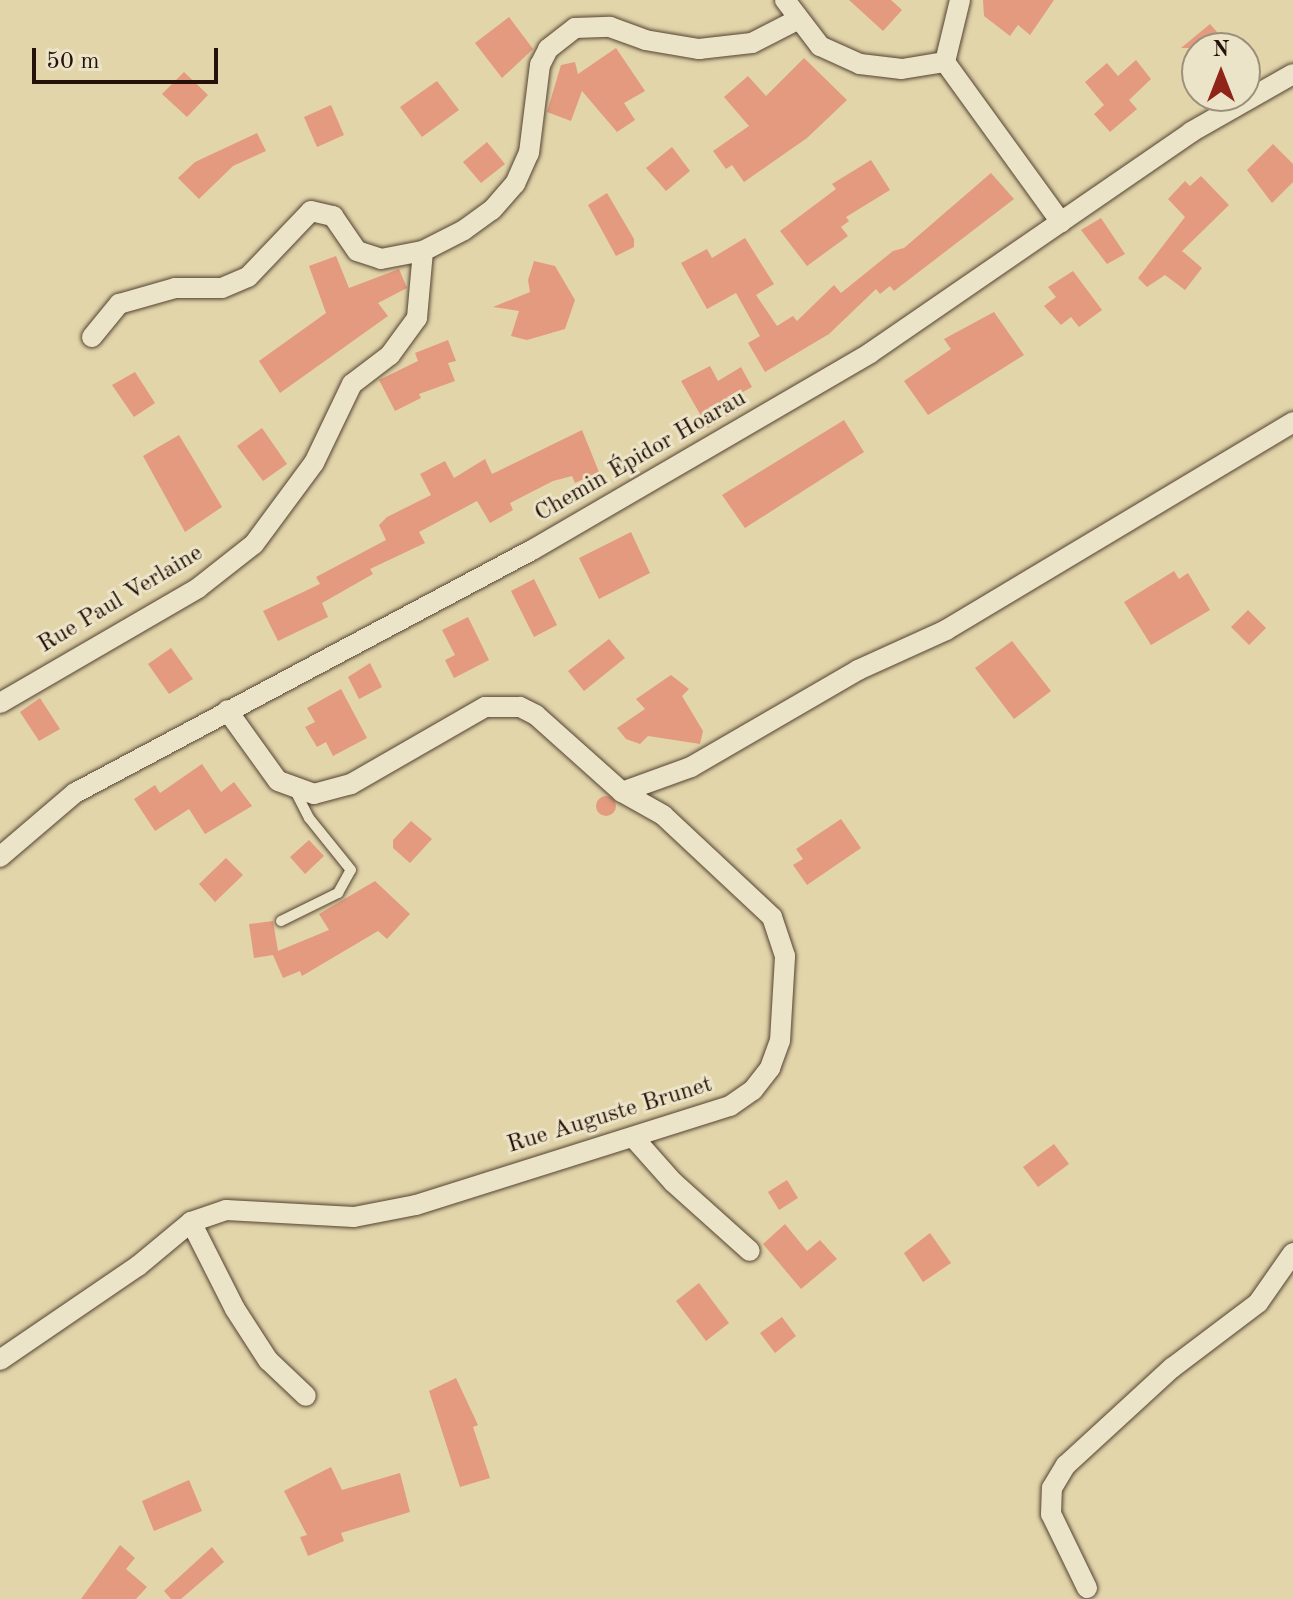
<!DOCTYPE html>
<html>
<head>
<meta charset="utf-8">
<style>
	body { margin:0 }
	#map { position:relative; width:1293px; height:1599px; overflow:hidden; background:#e2d5aa; font-family:"Old Standard TT",serif }
	div>[style] { position:absolute }
	.building>* { inset:0; background:#e39a7e }
	.round { border-radius:50% }
	.roads { filter:drop-shadow(0 0 2px #544332) drop-shadow(0 0 2px #544332) }
	.service>* { height:10px; margin:-5px; padding:0 5px; transform-origin:5px; border-radius:5px; background:#ece4c8 }
	.minor>* { height:20px; margin:-10px; padding:0 10px; transform-origin:10px; border-radius:10px; background:#ece4c8 }
	span { translate:-50% -50%; white-space:nowrap; text-align:center; line-height:1.15; -webkit-text-stroke:6px #ece4c8; paint-order:stroke }
	.street-label { font-size:24px; color:#24120a }
	.north { position:absolute; left:1181px; top:32px; width:80px; height:80px; box-sizing:border-box; background:#ece4c8; border:2px solid #9c907c; border-radius:50%; rotate:0deg; font-size:22px; font-weight:700; line-height:32px; text-align:center; color:#24120a }
	.north::after { content:''; display:block; margin:auto; width:28px; height:36px; background:#8f2418; clip-path:polygon(50% 0,100% 100%,50% 72%,0 100%) }
	.scale { position:absolute; left:32px; top:48px; width:186px; height:36px; box-sizing:border-box; border:4px solid #24120a; border-top:0; padding-left:10px; font-size:24px; line-height:28px; white-space:nowrap; color:#24120a; -webkit-text-stroke:6px #ece4c8; paint-order:stroke }
</style>
</head>
<body>
<div id="map">
	<div class="building">
		<div style="clip-path:polygon(849px 0,891px 0,902px 10px,883px 31px)"></div>
		<div style="clip-path:polygon(983px 0,1054px 0,1030px 35px,1018px 25px,1010px 36px,984px 16px)"></div>
		<div style="clip-path:polygon(509px 17px,533px 49px,502px 78px,475px 43px)"></div>
		<div style="clip-path:polygon(1210px 24px,1231px 48px,1181px 48px)"></div>
		<div style="clip-path:polygon(616px 48px,645px 91px,624px 103px,635px 120px,617px 132px,582px 91px,571px 121px,547px 112px,561px 65px,575px 62px,578px 74px)"></div>
		<div style="clip-path:polygon(804px 58px,847px 100px,807px 138px,744px 182px,732px 165px,726px 169px,713px 151px,749px 126px,724px 97px,748px 76px,766px 96px)"></div>
		<div style="clip-path:polygon(1136px 60px,1151px 79px,1129px 100px,1137px 109px,1110px 132px,1094px 114px,1104px 105px,1085px 82px,1107px 63px,1118px 76px)"></div>
		<div style="clip-path:polygon(184px 72px,208px 95px,187px 117px,162px 94px)"></div>
		<div style="clip-path:polygon(437px 81px,459px 110px,422px 137px,400px 107px)"></div>
		<div style="clip-path:polygon(331px 105px,344px 135px,317px 147px,304px 117px)"></div>
		<div style="clip-path:polygon(257px 133px,266px 151px,233px 166px,199px 199px,178px 178px,195px 162px)"></div>
		<div style="clip-path:polygon(487px 142px,505px 164px,481px 183px,463px 162px)"></div>
		<div style="clip-path:polygon(1273px 144px,1293px 164px,1293px 182px,1272px 203px,1247px 170px)"></div>
		<div style="clip-path:polygon(672px 147px,690px 171px,666px 191px,646px 168px)"></div>
		<div style="clip-path:polygon(871px 160px,890px 190px,846px 217px,849px 221px,841px 227px,848px 236px,807px 266px,780px 231px,836px 189px,832px 184px)"></div>
		<div style="clip-path:polygon(991px 173px,1014px 199px,894px 291px,890px 286px,880px 294px,876px 289px,829px 334px,765px 372px,748px 343px,760px 336px,736px 293px,707px 309px,681px 263px,707px 249px,712px 258px,745px 238px,774px 284px,756px 295px,777px 326px,793px 316px,797px 321px,834px 285px,841px 293px,893px 251px,904px 248px)"></div>
		<div style="clip-path:polygon(1201px 176px,1229px 205px,1182px 251px,1202px 268px,1185px 290px,1165px 275px,1147px 287px,1138px 278px,1185px 217px,1168px 199px,1185px 181px,1190px 186px)"></div>
		<div style="clip-path:polygon(607px 193px,634px 239px,634px 247px,616px 256px,588px 205px)"></div>
		<div style="clip-path:polygon(1101px 218px,1125px 254px,1107px 264px,1081px 230px)"></div>
		<div style="clip-path:polygon(336px 256px,349px 288px,399px 269px,407px 288px,378px 303px,388px 316px,280px 393px,259px 361px,326px 313px,309px 266px)"></div>
		<div style="clip-path:polygon(534px 261px,555px 266px,575px 300px,565px 329px,527px 340px,511px 336px,519px 311px,493px 307px,530px 292px,528px 280px)"></div>
		<div style="clip-path:polygon(1073px 271px,1102px 310px,1079px 327px,1071px 317px,1061px 325px,1044px 306px,1056px 297px,1048px 287px)"></div>
		<div style="clip-path:polygon(994px 312px,1024px 355px,928px 415px,904px 381px,951px 349px,944px 339px)"></div>
		<div style="clip-path:polygon(448px 340px,456px 361px,448px 363px,455px 381px,419px 394px,421px 398px,395px 411px,379px 380px,418px 361px,415px 353px)"></div>
		<div style="clip-path:polygon(710px 366px,718px 381px,741px 367px,752px 387px,732px 398px,739px 409px,708px 428px,681px 381px)"></div>
		<div style="clip-path:polygon(135px 372px,155px 403px,134px 417px,112px 385px)"></div>
		<div style="clip-path:polygon(844px 420px,864px 452px,745px 528px,722px 495px)"></div>
		<div style="clip-path:polygon(262px 428px,287px 464px,263px 481px,237px 446px)"></div>
		<div style="clip-path:polygon(582px 430px,599px 472px,575px 483px,572px 476px,553px 481px,510px 503px,513px 510px,490px 523px,477px 501px,419px 532px,425px 543px,370px 569px,373px 574px,322px 603px,328px 617px,278px 641px,263px 611px,320px 584px,316px 577px,386px 540px,379px 525px,387px 517px,431px 495px,420px 474px,445px 461px,454px 478px,485px 459px,492px 474px)"></div>
		<div style="clip-path:polygon(179px 435px,222px 507px,185px 532px,143px 456px)"></div>
		<div style="clip-path:polygon(631px 532px,650px 573px,599px 599px,579px 558px)"></div>
		<div style="clip-path:polygon(1174px 571px,1179px 579px,1188px 573px,1210px 610px,1151px 645px,1124px 602px)"></div>
		<div style="clip-path:polygon(534px 579px,557px 625px,534px 637px,511px 591px)"></div>
		<div style="clip-path:polygon(1248px 610px,1266px 628px,1249px 645px,1231px 627px)"></div>
		<div style="clip-path:polygon(468px 617px,489px 660px,454px 678px,445px 660px,455px 655px,442px 630px)"></div>
		<div style="clip-path:polygon(609px 639px,625px 658px,584px 691px,568px 671px)"></div>
		<div style="clip-path:polygon(1012px 641px,1051px 691px,1014px 719px,975px 668px)"></div>
		<div style="clip-path:polygon(171px 648px,193px 679px,169px 694px,148px 664px)"></div>
		<div style="clip-path:polygon(370px 663px,382px 687px,359px 699px,348px 677px)"></div>
		<div style="clip-path:polygon(671px 675px,689px 689px,682px 696px,703px 731px,700px 744px,648px 736px,640px 744px,626px 739px,617px 728px,645px 709px,636px 699px)"></div>
		<div style="clip-path:polygon(341px 689px,367px 738px,333px 756px,326px 742px,317px 747px,305px 727px,315px 722px,307px 708px)"></div>
		<div style="clip-path:polygon(40px 698px,60px 729px,39px 741px,20px 712px)"></div>
		<div style="clip-path:polygon(202px 764px,221px 792px,234px 782px,252px 806px,205px 834px,189px 809px,155px 831px,134px 799px,155px 785px,160px 793px)"></div>
		<div class="round" style="left:596px;top:796px;width:20px;height:20px"></div>
		<div style="clip-path:polygon(841px 819px,861px 848px,807px 885px,793px 865px,803px 859px,796px 849px)"></div>
		<div style="clip-path:polygon(411px 821px,432px 839px,410px 863px,393px 848px,393px 840px)"></div>
		<div style="clip-path:polygon(309px 840px,324px 856px,305px 874px,290px 857px)"></div>
		<div style="clip-path:polygon(226px 858px,243px 875px,215px 902px,199px 884px)"></div>
		<div style="clip-path:polygon(375px 881px,410px 914px,387px 939px,378px 931px,302px 976px,300px 971px,283px 978px,273px 955px,254px 958px,249px 924px,273px 921px,278px 951px,329px 930px,319px 914px)"></div>
		<div style="clip-path:polygon(1054px 1144px,1069px 1164px,1038px 1187px,1023px 1167px)"></div>
		<div style="clip-path:polygon(787px 1180px,798px 1198px,779px 1210px,768px 1192px)"></div>
		<div style="clip-path:polygon(785px 1224px,807px 1251px,820px 1240px,837px 1259px,801px 1289px,763px 1244px)"></div>
		<div style="clip-path:polygon(930px 1233px,951px 1263px,923px 1282px,904px 1253px)"></div>
		<div style="clip-path:polygon(699px 1283px,729px 1323px,706px 1341px,676px 1301px)"></div>
		<div style="clip-path:polygon(782px 1317px,796px 1336px,775px 1353px,760px 1333px)"></div>
		<div style="clip-path:polygon(456px 1378px,478px 1425px,473px 1427px,490px 1478px,460px 1487px,429px 1391px)"></div>
		<div style="clip-path:polygon(331px 1467px,342px 1490px,400px 1473px,410px 1512px,341px 1533px,344px 1541px,308px 1556px,300px 1537px,307px 1535px,284px 1491px)"></div>
		<div style="clip-path:polygon(189px 1480px,202px 1511px,154px 1531px,142px 1501px)"></div>
		<div style="clip-path:polygon(120px 1545px,135px 1558px,126px 1569px,147px 1587px,136px 1599px,81px 1599px)"></div>
		<div style="clip-path:polygon(212px 1547px,224px 1562px,181px 1599px,171px 1599px,164px 1591px)"></div>
	</div>
	<div class="roads">
		<div class="service">
			<div style="left:281px;top:921px;width:64px;rotate:-26.2deg"></div>
			<div style="left:338px;top:893px;width:26px;rotate:-61deg"></div>
			<div style="left:351px;top:870px;width:67px;rotate:-128.9deg"></div>
			<div style="left:309px;top:818px;width:31px;rotate:-117deg"></div>
		</div>
		<div class="minor">
			<div style="left:785px;top:0;width:58px;rotate:52.7deg"></div>
			<div style="left:820px;top:46px;width:44px;rotate:24.2deg"></div>
			<div style="left:860px;top:64px;width:42px;rotate:6.8deg"></div>
			<div style="left:902px;top:69px;width:44px;rotate:-9.2deg"></div>
			<div style="left:945px;top:62px;width:198px;rotate:54.1deg"></div>
			<div style="left:945px;top:62px;width:64px;rotate:-76.4deg"></div>
			<div style="left:92px;top:337px;width:43px;rotate:-50.7deg"></div>
			<div style="left:119px;top:304px;width:58px;rotate:-15.9deg"></div>
			<div style="left:175px;top:288px;width:47px"></div>
			<div style="left:222px;top:288px;width:28px;rotate:-23deg"></div>
			<div style="left:248px;top:277px;width:91px;rotate:-46.3deg"></div>
			<div style="left:311px;top:211px;width:23px;rotate:13deg"></div>
			<div style="left:333px;top:216px;width:42px;rotate:55.6deg"></div>
			<div style="left:357px;top:251px;width:25px;rotate:18deg"></div>
			<div style="left:381px;top:259px;width:43px;rotate:-10.8deg"></div>
			<div style="left:423px;top:251px;width:46px;rotate:-27.1deg"></div>
			<div style="left:464px;top:230px;width:34px;rotate:-36deg"></div>
			<div style="left:492px;top:210px;width:35px;rotate:-49deg"></div>
			<div style="left:515px;top:184px;width:34px;rotate:-66deg"></div>
			<div style="left:529px;top:153px;width:89px;rotate:-82.9deg"></div>
			<div style="left:540px;top:65px;width:18px;rotate:-63deg"></div>
			<div style="left:548px;top:49px;width:34px;rotate:-38deg"></div>
			<div style="left:575px;top:28px;width:35px;rotate:-2deg"></div>
			<div style="left:610px;top:27px;width:37px;rotate:20deg"></div>
			<div style="left:645px;top:40px;width:55px;rotate:9.5deg"></div>
			<div style="left:699px;top:49px;width:53px;rotate:-6.5deg"></div>
			<div style="left:752px;top:43px;width:51px;rotate:-27.1deg"></div>
			<div style="left:0;top:703px;width:229px;rotate:-30.1deg"></div>
			<div style="left:198px;top:588px;width:71px;rotate:-38.2deg"></div>
			<div style="left:254px;top:544px;width:101px;rotate:-53.5deg"></div>
			<div style="left:314px;top:463px;width:88px;rotate:-64.3deg"></div>
			<div style="left:352px;top:384px;width:48px;rotate:-37.3deg"></div>
			<div style="left:390px;top:355px;width:46px;rotate:-53.9deg"></div>
			<div style="left:417px;top:318px;width:67px;rotate:-84.9deg"></div>
			<div style="left:622px;top:792px;width:73px;rotate:-19.9deg"></div>
			<div style="left:691px;top:767px;width:193px;rotate:-30.1deg"></div>
			<div style="left:858px;top:670px;width:97px;rotate:-24.4deg"></div>
			<div style="left:946px;top:630px;width:405px;rotate:-30.9deg"></div>
			<div style="left:0;top:857px;width:99px;rotate:-40.5deg"></div>
			<div style="left:75px;top:793px;width:518px;rotate:-28deg"></div>
			<div style="left:532px;top:550px;width:391px;rotate:-30.2deg"></div>
			<div style="left:870px;top:353px;width:390px;rotate:-34.5deg"></div>
			<div style="left:1191px;top:132px;width:117px;rotate:-29.6deg"></div>
			<div style="left:633px;top:1137px;width:60px;rotate:48.4deg"></div>
			<div style="left:673px;top:1182px;width:103px;rotate:41.9deg"></div>
			<div style="left:191px;top:1222px;width:97px;rotate:63.2deg"></div>
			<div style="left:235px;top:1309px;width:61px;rotate:57.1deg"></div>
			<div style="left:268px;top:1360px;width:52px;rotate:43.5deg"></div>
			<div style="left:0;top:1360px;width:167px;rotate:-34.3deg"></div>
			<div style="left:138px;top:1266px;width:69px;rotate:-39.7deg"></div>
			<div style="left:191px;top:1222px;width:37px;rotate:-19deg"></div>
			<div style="left:226px;top:1210px;width:128px;rotate:3.1deg"></div>
			<div style="left:354px;top:1217px;width:63px;rotate:-11deg"></div>
			<div style="left:416px;top:1205px;width:329px;rotate:-17.5deg"></div>
			<div style="left:730px;top:1106px;width:28px;rotate:-35deg"></div>
			<div style="left:753px;top:1090px;width:28px;rotate:-52deg"></div>
			<div style="left:770px;top:1068px;width:29px;rotate:-70deg"></div>
			<div style="left:780px;top:1041px;width:85px;rotate:-86.6deg"></div>
			<div style="left:785px;top:956px;width:41px;rotate:-108.4deg"></div>
			<div style="left:772px;top:917px;width:149px;rotate:-136.9deg"></div>
			<div style="left:663px;top:815px;width:47px;rotate:-150.7deg"></div>
			<div style="left:622px;top:792px;width:115px;rotate:-138.2deg"></div>
			<div style="left:536px;top:715px;width:18px;rotate:-153deg"></div>
			<div style="left:520px;top:707px;width:35px;rotate:180deg"></div>
			<div style="left:485px;top:707px;width:155px;rotate:150.1deg"></div>
			<div style="left:351px;top:784px;width:38px;rotate:165deg"></div>
			<div style="left:314px;top:794px;width:38px;rotate:-160deg"></div>
			<div style="left:278px;top:781px;width:87px;rotate:-125.7deg"></div>
			<div style="left:1087px;top:1588px;width:82px;rotate:-115.9deg"></div>
			<div style="left:1051px;top:1514px;width:26px;rotate:-88deg"></div>
			<div style="left:1052px;top:1488px;width:27px;rotate:-59deg"></div>
			<div style="left:1066px;top:1465px;width:144px;rotate:-42.5deg"></div>
			<div style="left:1172px;top:1368px;width:108px;rotate:-37.1deg"></div>
			<div style="left:1258px;top:1303px;width:61px;rotate:-55deg"></div>
		</div>
	</div>
	<div class="street-label">
		<span style="left:641px;top:457px;rotate:-30deg">Chemin Épidor Hoarau</span>
		<span style="left:121px;top:600px;rotate:-31deg">Rue Paul Verlaine</span>
		<span style="left:610px;top:1116px;rotate:-17deg">Rue Auguste Brunet</span>
	</div>
	<div class="north">N</div>
	<div class="scale">50 m</div>
</div>
</body>
</html>
